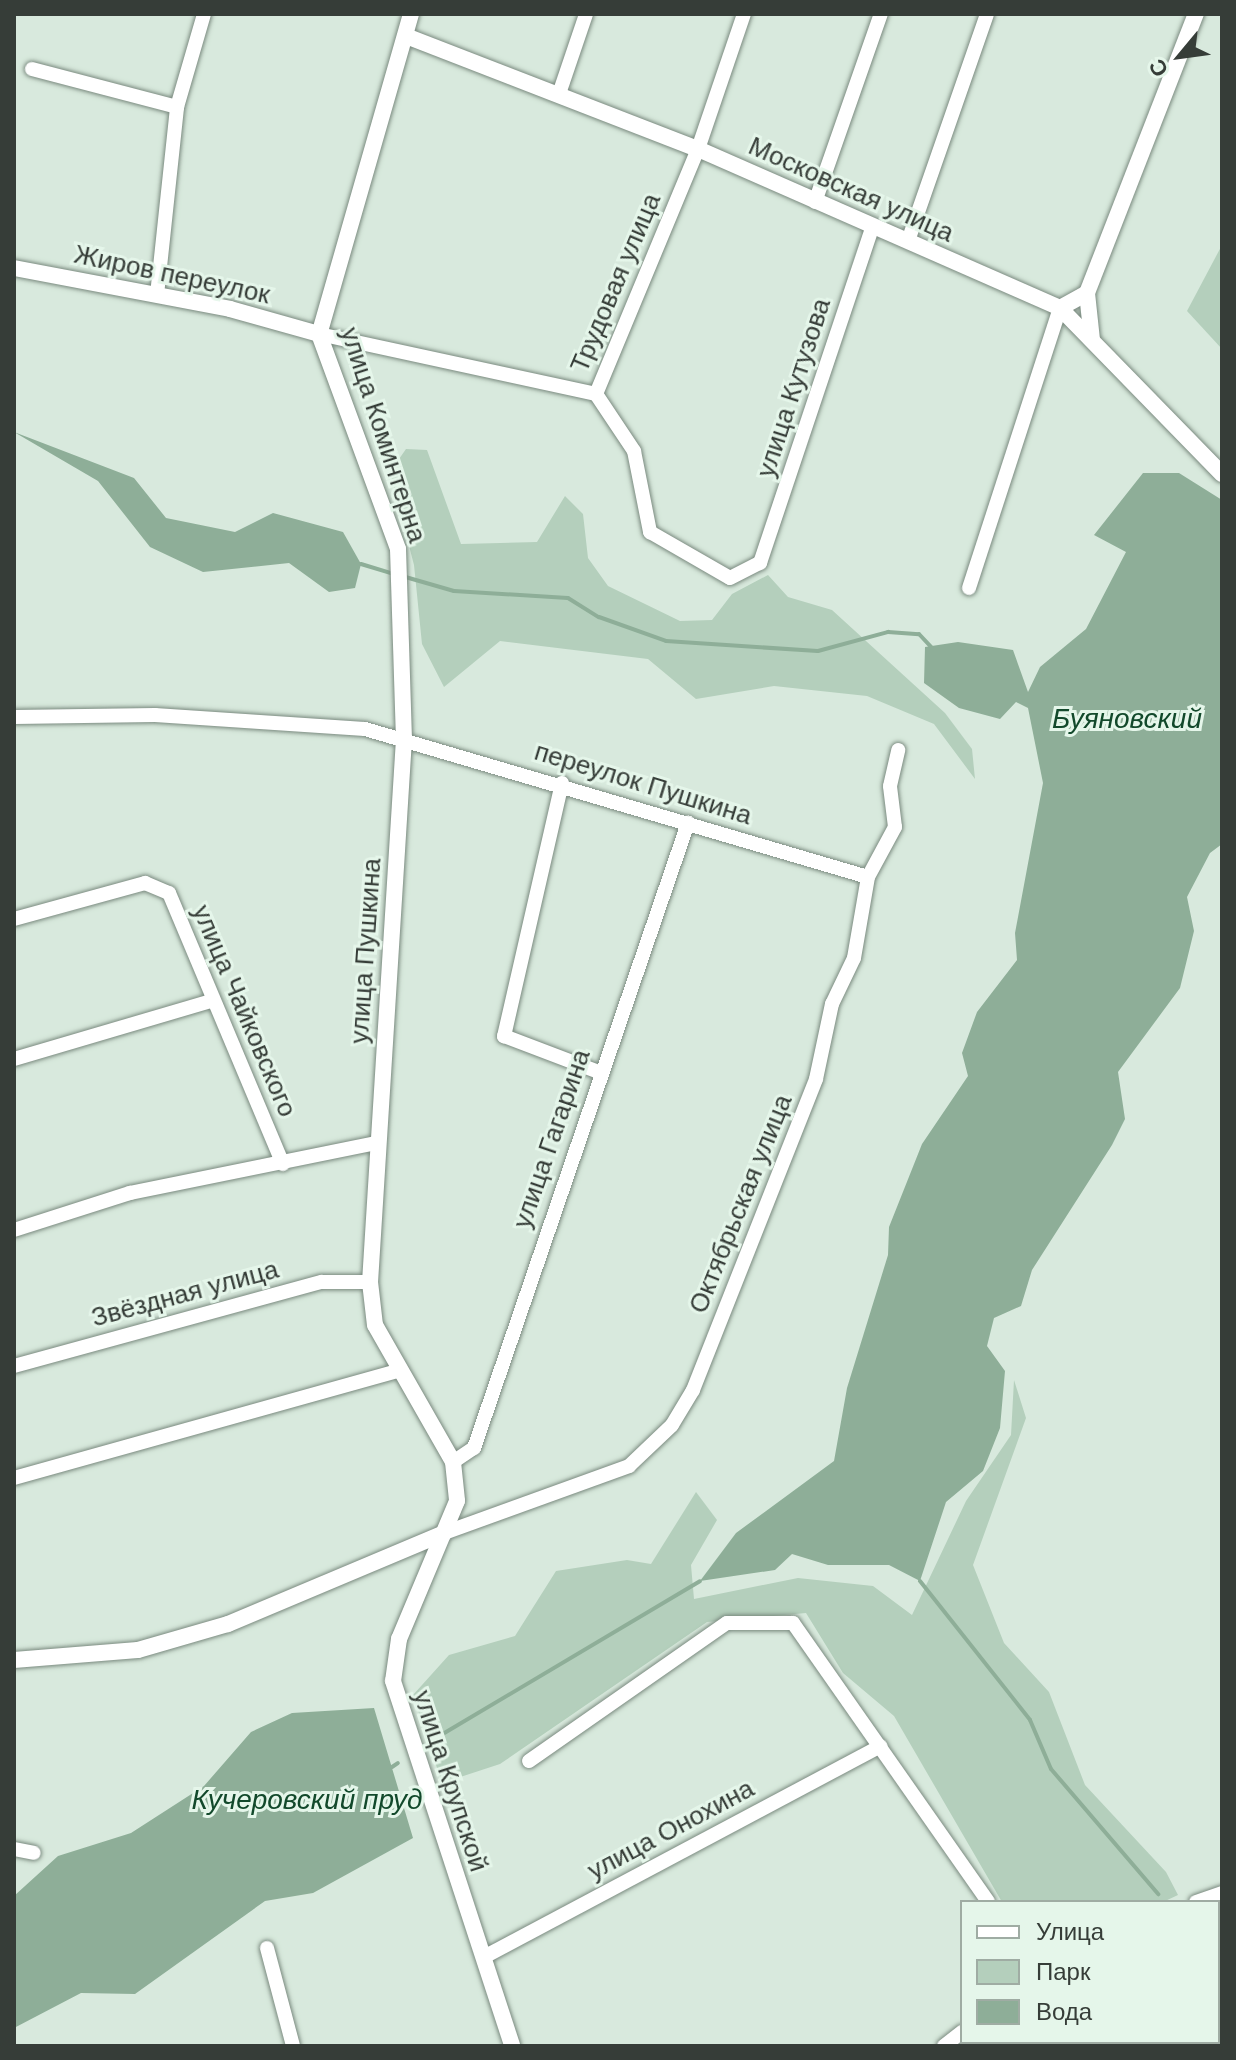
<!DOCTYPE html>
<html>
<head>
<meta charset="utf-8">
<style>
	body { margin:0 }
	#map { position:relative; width:1236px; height:2060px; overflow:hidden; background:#d8e9dd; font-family:Arial,sans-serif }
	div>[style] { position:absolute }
	.green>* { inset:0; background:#b4cfbc }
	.water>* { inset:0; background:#8eae98 }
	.stream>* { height:4px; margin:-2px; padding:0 2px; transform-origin:2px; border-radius:2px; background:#8eae98 }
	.roads { filter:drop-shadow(0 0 2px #7a8a7f) drop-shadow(0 0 2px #7a8a7f) }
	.minor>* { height:14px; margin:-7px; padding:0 7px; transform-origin:7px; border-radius:7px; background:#fff }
	.tertiary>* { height:16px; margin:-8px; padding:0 8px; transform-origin:8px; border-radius:8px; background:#fff }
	span { translate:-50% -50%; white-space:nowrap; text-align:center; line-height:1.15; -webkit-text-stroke:6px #e5f6ea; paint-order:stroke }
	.street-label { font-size:26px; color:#363d38 }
	.water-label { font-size:28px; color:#12492b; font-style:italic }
	.frame { position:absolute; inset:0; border:16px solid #363d38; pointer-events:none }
	.legend { position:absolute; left:960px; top:1900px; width:260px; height:144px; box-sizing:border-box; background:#e5f6ea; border:2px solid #9faca3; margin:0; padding:10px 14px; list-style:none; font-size:24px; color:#363d38 }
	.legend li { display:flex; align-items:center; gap:16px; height:40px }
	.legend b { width:40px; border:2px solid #9faca3 }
	.north { position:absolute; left:1140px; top:16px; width:80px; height:80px; -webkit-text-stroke:6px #e5f6ea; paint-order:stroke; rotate:241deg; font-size:22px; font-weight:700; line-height:32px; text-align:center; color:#363d38 }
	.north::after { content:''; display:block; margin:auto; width:28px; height:36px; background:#363d38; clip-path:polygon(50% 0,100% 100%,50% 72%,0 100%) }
</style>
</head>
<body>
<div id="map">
	<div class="green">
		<div style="clip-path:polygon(1222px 245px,1222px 349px,1187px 311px)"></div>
		<div style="clip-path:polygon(406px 449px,427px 450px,461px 544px,537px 542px,565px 496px,583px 514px,588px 558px,608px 586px,680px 621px,712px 620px,732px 594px,768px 575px,788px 597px,832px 610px,945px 713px,972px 749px,975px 779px,934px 724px,867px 696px,774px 686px,696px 699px,648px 659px,500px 641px,444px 687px,422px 644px,414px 565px,390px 472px)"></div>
		<div style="clip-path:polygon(1014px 1380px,1026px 1418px,973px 1565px,1004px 1643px,1049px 1692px,1085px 1785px,1166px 1872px,1178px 1895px,1163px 1902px,1002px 1902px,894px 1716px,843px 1673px,806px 1613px,707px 1622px,500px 1764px,442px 1783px,413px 1695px,449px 1655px,515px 1636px,556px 1571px,627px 1560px,651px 1564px,696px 1492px,717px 1520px,691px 1565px,694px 1599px,798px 1578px,873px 1586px,912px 1615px,966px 1501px,1011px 1435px)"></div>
	</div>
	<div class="water">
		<div style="clip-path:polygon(14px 432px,134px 478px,166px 518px,235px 532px,273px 513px,343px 532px,361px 564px,355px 588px,329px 592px,289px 563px,203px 572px,150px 547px,98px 481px)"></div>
		<div style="clip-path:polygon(1143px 473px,1179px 473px,1222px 500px,1222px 844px,1210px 853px,1187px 897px,1194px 931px,1180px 988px,1118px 1072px,1125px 1119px,1112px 1145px,1032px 1270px,1021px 1306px,994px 1318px,987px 1346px,1005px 1371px,1000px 1428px,983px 1471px,946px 1502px,920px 1581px,889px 1565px,828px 1565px,792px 1554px,775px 1570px,700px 1581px,736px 1533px,834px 1461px,847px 1388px,888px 1255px,889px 1227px,922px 1144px,968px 1076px,962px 1053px,977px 1012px,1017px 960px,1015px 933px,1043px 783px,1028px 708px,1016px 702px,1000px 719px,959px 708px,924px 683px,925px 647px,958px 642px,1013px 650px,1028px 692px,1040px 667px,1086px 629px,1126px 552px,1094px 535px)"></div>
		<div style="clip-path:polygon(374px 1708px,413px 1838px,313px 1893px,265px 1901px,135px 1994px,81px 1993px,14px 2028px,14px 1896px,58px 1856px,131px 1833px,204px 1786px,251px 1732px,292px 1713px)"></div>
		<div style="clip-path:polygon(1218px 1946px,1222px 2046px,1070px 2046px,1218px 2042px)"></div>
	</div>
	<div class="stream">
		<div style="left:361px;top:564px;width:34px;rotate:17deg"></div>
		<div style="left:402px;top:576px;width:54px;rotate:16.1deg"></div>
		<div style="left:454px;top:591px;width:114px;rotate:3.5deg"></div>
		<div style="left:568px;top:598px;width:36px;rotate:32deg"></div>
		<div style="left:599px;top:617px;width:71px;rotate:19.7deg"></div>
		<div style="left:666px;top:641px;width:152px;rotate:3.8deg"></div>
		<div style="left:818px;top:651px;width:73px;rotate:-15.2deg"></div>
		<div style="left:888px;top:632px;width:31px;rotate:4deg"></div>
		<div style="left:919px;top:634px;width:19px;rotate:47deg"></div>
		<div style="left:920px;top:1581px;width:177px;rotate:51.6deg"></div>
		<div style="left:1030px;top:1720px;width:53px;rotate:66.8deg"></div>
		<div style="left:1051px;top:1769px;width:165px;rotate:49.4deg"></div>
		<div style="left:441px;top:1735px;width:301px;rotate:-30.7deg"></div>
		<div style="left:392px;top:1767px;width:7px;rotate:-34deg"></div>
	</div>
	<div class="roads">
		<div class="minor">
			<div style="left:32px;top:69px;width:150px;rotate:14.7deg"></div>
			<div style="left:560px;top:91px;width:81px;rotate:-71.3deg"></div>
			<div style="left:815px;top:202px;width:199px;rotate:-70.7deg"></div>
			<div style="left:908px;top:241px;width:240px;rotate:-70.8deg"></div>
			<div style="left:157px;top:295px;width:189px;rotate:-83.9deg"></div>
			<div style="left:177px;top:107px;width:97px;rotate:-73.8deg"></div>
			<div style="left:319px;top:334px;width:283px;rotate:12.2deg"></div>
			<div style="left:596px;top:394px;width:69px;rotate:56.3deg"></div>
			<div style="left:634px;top:451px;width:83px;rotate:78.8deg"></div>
			<div style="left:650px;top:532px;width:92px;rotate:29.9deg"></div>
			<div style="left:730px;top:578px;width:34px;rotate:-27deg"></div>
			<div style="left:760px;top:563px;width:353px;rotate:-71.5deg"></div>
			<div style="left:596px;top:394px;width:265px;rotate:-67.4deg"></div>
			<div style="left:698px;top:149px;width:143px;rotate:-71.2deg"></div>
			<div style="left:969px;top:588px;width:294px;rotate:-72deg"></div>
			<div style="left:14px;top:717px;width:141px;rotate:-0.8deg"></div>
			<div style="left:155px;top:715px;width:210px;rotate:3.8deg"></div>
			<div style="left:365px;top:729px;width:524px;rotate:16.4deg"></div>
			<div style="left:562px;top:783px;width:260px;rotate:102.9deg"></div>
			<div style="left:504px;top:1036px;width:102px;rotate:20.8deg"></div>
			<div style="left:14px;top:919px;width:136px;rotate:-15.4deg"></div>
			<div style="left:145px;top:883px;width:26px;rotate:23deg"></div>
			<div style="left:169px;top:893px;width:294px;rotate:67.2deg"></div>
			<div style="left:14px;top:1059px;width:205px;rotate:-16.4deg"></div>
			<div style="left:14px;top:1230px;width:122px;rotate:-17.7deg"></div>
			<div style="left:130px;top:1193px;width:251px;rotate:-11.5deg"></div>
			<div style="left:14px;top:1366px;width:319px;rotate:-15.3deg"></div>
			<div style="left:322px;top:1282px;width:48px"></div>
			<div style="left:453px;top:1462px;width:25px;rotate:-34deg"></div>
			<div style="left:474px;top:1448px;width:661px;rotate:-71.1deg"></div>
			<div style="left:14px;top:1478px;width:398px;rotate:-15.6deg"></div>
			<div style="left:444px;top:1533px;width:197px;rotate:-19.9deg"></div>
			<div style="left:629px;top:1466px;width:59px;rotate:-43.6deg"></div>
			<div style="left:672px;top:1425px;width:41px;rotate:-59deg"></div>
			<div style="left:693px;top:1390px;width:334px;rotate:-68.4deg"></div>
			<div style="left:816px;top:1079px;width:77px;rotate:-78deg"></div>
			<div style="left:832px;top:1004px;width:51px;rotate:-64.4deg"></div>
			<div style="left:854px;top:958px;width:82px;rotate:-80.2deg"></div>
			<div style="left:868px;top:877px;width:57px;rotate:-61.6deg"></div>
			<div style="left:895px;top:827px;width:41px;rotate:-97deg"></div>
			<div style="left:890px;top:786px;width:37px;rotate:-77deg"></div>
			<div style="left:529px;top:1761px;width:241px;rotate:-34.9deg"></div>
			<div style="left:727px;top:1623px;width:66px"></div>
			<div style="left:793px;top:1623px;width:340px;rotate:55deg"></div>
			<div style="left:14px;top:1849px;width:20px;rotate:11deg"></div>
			<div style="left:1196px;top:1902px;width:28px;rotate:-19deg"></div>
			<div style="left:267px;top:1948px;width:101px;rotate:75.1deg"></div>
			<div style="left:484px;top:1957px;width:449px;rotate:-28deg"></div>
			<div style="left:944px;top:2046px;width:23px;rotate:-38deg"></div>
		</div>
		<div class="tertiary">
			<div style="left:411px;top:14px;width:333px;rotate:106deg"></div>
			<div style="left:319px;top:334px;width:229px;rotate:69.8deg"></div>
			<div style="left:398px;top:549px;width:190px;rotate:88.2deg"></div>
			<div style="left:404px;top:739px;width:544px;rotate:93.58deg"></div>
			<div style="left:370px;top:1282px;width:43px;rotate:83.4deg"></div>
			<div style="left:375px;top:1325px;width:158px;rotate:60.3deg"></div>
			<div style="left:453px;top:1462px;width:39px;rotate:84deg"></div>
			<div style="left:457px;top:1501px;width:150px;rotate:112.8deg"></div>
			<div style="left:399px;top:1639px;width:42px;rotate:98.1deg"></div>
			<div style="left:393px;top:1681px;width:384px;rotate:71.9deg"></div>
			<div style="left:406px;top:36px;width:313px;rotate:21.2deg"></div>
			<div style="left:698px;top:149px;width:395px;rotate:23.7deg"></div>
			<div style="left:1060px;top:308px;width:232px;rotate:45.7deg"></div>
			<div style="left:14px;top:268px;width:220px;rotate:10.7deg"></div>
			<div style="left:230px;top:309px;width:92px;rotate:15.7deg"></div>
			<div style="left:1087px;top:293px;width:47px;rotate:83.9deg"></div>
			<div style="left:1060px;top:308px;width:31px;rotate:-29deg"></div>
			<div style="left:1087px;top:293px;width:300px;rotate:-68.7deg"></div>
			<div style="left:14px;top:1660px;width:124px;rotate:-4.6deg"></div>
			<div style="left:138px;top:1650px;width:94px;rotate:-16.1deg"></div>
			<div style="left:228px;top:1624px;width:234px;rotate:-22.8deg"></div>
		</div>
	</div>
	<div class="street-label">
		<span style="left:851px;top:190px;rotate:24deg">Московская улица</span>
		<span style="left:172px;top:275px;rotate:12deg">Жиров переулок</span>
		<span style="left:616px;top:283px;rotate:-67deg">Трудовая улица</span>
		<span style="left:794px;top:388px;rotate:-72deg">улица Кутузова</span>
		<span style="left:383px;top:435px;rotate:72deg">улица Коминтерна</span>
		<span style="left:643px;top:784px;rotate:17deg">переулок Пушкина</span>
		<span style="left:366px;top:951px;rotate:-86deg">улица Пушкина</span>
		<span style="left:244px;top:1011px;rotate:67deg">улица Чайковского</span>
		<span style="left:552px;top:1139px;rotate:-71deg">улица Гагарина</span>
		<span style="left:741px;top:1204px;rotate:-68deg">Октябрьская улица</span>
		<span style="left:185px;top:1294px;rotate:-15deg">Звёздная улица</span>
		<span style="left:450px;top:1781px;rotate:72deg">улица Крупской</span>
		<span style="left:671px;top:1830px;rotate:-28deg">улица Онохина</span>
	</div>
	<div class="water-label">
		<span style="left:1127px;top:719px">Буяновский</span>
		<span style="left:307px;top:1800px">Кучеровский пруд</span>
	</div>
	<div class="frame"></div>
	<ul class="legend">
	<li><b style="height:10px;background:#fff"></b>Улица</li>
	<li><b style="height:22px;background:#b4cfbc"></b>Парк</li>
	<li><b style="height:22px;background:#8eae98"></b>Вода</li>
	</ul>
	<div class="north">С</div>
</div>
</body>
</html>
